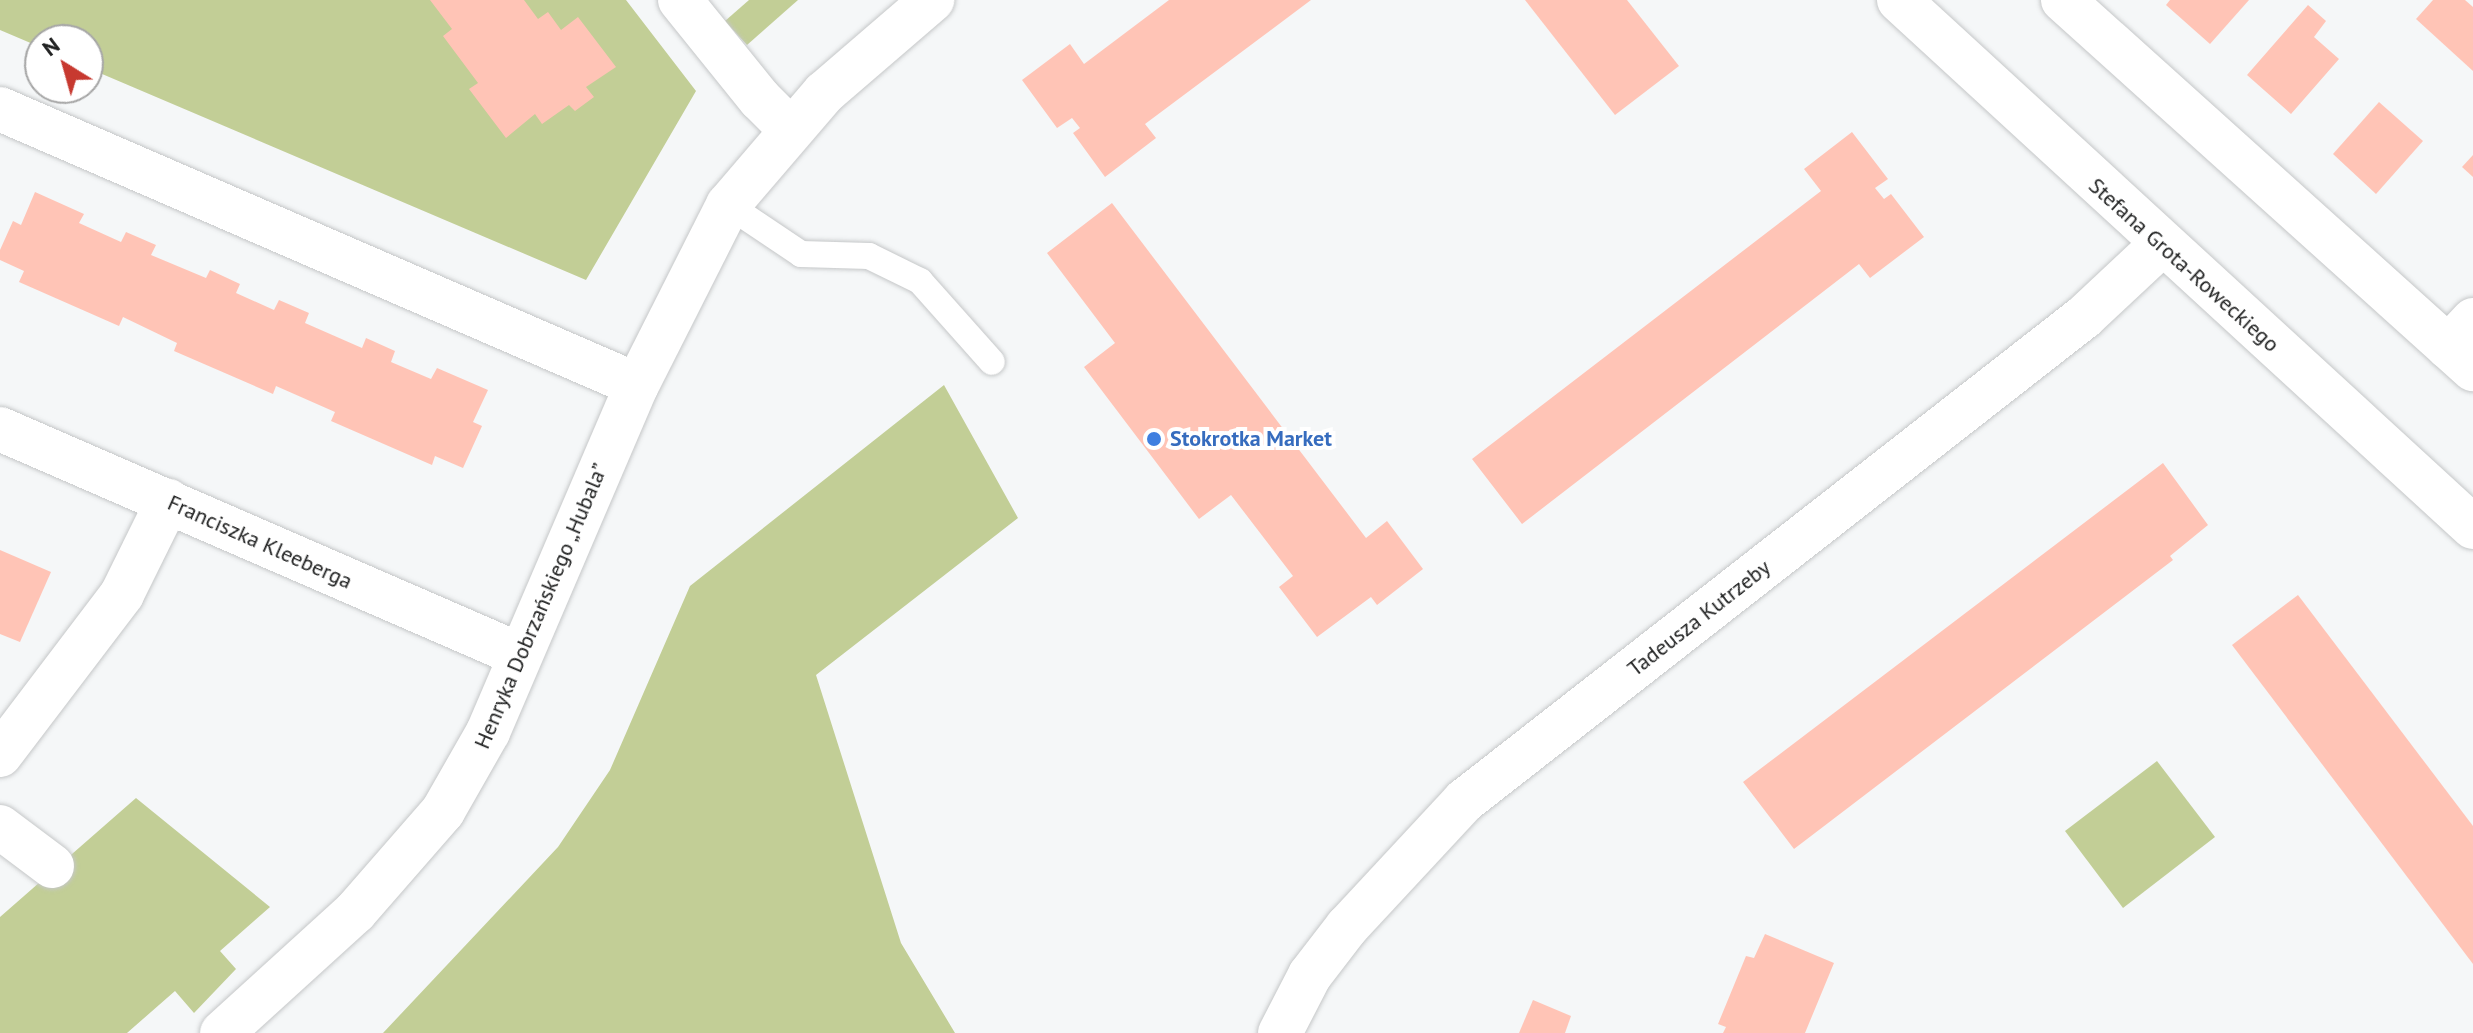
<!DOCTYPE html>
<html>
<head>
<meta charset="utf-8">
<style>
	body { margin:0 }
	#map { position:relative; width:2473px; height:1033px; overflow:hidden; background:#f5f7f8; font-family:"PT Sans",sans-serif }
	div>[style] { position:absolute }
	.green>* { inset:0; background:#c2ce96 }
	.building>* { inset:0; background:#ffc4b6 }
	.roads { filter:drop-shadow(0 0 2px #c5c7c8) drop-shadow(0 0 2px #c5c7c8) }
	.lane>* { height:26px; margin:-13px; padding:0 13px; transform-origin:13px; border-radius:13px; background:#fff }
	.street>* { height:44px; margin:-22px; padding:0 22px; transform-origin:22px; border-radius:22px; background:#fff }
	.dots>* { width:22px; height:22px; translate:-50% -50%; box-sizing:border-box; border:4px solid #fff; border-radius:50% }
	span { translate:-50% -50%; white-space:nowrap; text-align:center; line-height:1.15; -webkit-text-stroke:8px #fff; paint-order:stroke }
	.street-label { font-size:22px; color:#202121 }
	.shop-label { font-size:22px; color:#366cbe; font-weight:700 }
	.left { translate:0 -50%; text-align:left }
	.north { position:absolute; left:24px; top:24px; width:80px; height:80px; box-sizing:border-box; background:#fff; border:2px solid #a6a6a6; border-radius:50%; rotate:323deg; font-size:22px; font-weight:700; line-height:32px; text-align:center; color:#202121 }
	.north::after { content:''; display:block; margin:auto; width:28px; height:36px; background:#c73930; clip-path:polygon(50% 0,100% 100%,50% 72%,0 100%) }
</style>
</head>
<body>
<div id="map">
	<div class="green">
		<div style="clip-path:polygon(0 0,626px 0,696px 91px,586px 280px,88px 68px,88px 40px,40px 40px,40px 47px,0 30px)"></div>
		<div style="clip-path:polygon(749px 0,798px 0,747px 45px,725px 21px)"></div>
		<div style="clip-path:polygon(944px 385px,1018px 518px,816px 675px,901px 943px,955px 1033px,383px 1033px,558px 847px,610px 770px,690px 586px)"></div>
		<div style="clip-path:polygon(2157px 761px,2215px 837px,2123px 908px,2065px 831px)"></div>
		<div style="clip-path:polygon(136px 798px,270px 907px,220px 951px,236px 969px,194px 1013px,175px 991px,127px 1033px,0 1033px,0 917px)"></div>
	</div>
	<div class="building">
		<div style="clip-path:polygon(430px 0,524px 0,538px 19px,548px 12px,561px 30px,578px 17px,616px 67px,586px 87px,594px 97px,575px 111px,569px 105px,542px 124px,535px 114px,506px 138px,469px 89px,478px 83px,443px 36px,452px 29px)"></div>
		<div style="clip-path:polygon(1169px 0,1311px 0,1145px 124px,1156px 138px,1105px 177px,1073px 133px,1080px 128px,1072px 118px,1057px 128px,1022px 80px,1070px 44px,1084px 64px)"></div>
		<div style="clip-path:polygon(1525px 0,1627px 0,1679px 66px,1615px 115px)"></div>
		<div style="clip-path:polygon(2170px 0,2249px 0,2210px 44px,2166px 5px)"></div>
		<div style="clip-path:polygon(2433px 0,2465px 0,2473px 7px,2473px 71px,2416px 19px)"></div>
		<div style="clip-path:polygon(2308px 5px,2326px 21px,2314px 37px,2339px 59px,2291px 114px,2247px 75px)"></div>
		<div style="clip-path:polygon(2379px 102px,2423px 141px,2376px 194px,2333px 154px)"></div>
		<div style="clip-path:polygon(1852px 132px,1888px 179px,1875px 188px,1884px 199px,1891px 194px,1924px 237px,1870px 278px,1859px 264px,1522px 524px,1472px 459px,1821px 191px,1804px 169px)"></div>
		<div style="clip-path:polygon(2473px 155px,2473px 177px,2462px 167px)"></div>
		<div style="clip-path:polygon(35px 192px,84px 214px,79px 223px,121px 242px,126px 232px,156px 245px,151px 255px,206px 278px,210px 270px,240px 284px,236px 293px,274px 310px,279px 300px,309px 313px,305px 323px,362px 348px,366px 338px,395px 351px,391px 362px,431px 379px,437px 368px,488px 390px,473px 422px,482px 426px,463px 468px,435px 456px,432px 465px,331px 421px,335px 412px,276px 386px,273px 394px,174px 351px,177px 343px,123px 317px,119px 326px,19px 282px,24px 271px,0 260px,0 250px,13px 221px,21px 225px)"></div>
		<div style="clip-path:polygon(1112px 203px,1366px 538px,1387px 521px,1423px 569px,1377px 605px,1371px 597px,1317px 637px,1279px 587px,1293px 576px,1231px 495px,1199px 519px,1084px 367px,1115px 343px,1047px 253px)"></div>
		<div style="clip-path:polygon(2163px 463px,2208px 525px,2170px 556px,2173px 560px,1794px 849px,1743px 782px)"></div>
		<div style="clip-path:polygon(0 550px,51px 572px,20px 642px,0 634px)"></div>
		<div style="clip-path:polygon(2298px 595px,2473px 826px,2473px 964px,2232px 645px)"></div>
		<div style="clip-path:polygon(1765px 934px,1834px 963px,1805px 1033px,1723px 1033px,1726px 1027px,1718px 1024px,1746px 956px,1754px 958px)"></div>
		<div style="clip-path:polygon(1533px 1000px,1571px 1016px,1565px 1033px,1519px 1033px)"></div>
	</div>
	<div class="roads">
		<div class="lane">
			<div style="left:728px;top:205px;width:88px;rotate:33.9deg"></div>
			<div style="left:801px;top:254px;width:68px;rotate:1.7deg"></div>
			<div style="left:869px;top:256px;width:57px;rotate:26.1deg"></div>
			<div style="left:920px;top:281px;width:108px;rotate:48.4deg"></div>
		</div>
		<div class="street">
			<div style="left:680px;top:0;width:127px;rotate:51.1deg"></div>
			<div style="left:760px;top:99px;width:42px;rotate:45deg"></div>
			<div style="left:1899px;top:0;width:779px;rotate:42.56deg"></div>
			<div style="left:2063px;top:0;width:552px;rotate:41.99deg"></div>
			<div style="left:0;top:109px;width:694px;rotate:23.43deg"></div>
			<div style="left:2448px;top:347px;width:37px;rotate:-47deg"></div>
			<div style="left:0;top:429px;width:567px;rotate:23.49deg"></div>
			<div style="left:0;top:755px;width:202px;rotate:-52.8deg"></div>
			<div style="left:122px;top:594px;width:104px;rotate:-63.7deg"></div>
			<div style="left:0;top:827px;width:65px;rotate:36.9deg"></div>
			<div style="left:222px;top:1033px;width:180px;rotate:-42.3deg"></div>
			<div style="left:355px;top:912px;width:134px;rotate:-48.9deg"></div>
			<div style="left:443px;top:811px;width:91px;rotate:-60.3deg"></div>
			<div style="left:488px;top:732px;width:378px;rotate:-66.8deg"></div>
			<div style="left:637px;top:385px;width:202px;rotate:-63.2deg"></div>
			<div style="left:728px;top:205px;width:148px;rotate:-49.4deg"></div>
			<div style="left:824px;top:93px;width:143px;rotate:-40.7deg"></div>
			<div style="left:1280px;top:1033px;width:65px;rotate:-62.7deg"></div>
			<div style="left:1310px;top:975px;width:61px;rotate:-52.4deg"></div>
			<div style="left:1347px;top:927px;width:172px;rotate:-47.1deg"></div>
			<div style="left:1464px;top:801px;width:787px;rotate:-37.98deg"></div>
			<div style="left:2084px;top:317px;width:107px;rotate:-43.1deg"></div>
		</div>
	</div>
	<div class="dots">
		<div style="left:1154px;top:439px;background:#3f7fe0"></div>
	</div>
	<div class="street-label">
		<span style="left:2184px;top:265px;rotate:42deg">Stefana Grota-Roweckiego</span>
		<span style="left:260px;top:542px;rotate:24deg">Franciszka Kleeberga</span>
		<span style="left:541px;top:606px;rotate:-67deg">Henryka Dobrzańskiego „Hubala”</span>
		<span style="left:1699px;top:618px;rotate:-38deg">Tadeusza Kutrzeby</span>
	</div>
	<div class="shop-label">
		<span class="left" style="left:1170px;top:439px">Stokrotka Market</span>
	</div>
	<div class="north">N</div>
</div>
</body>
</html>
